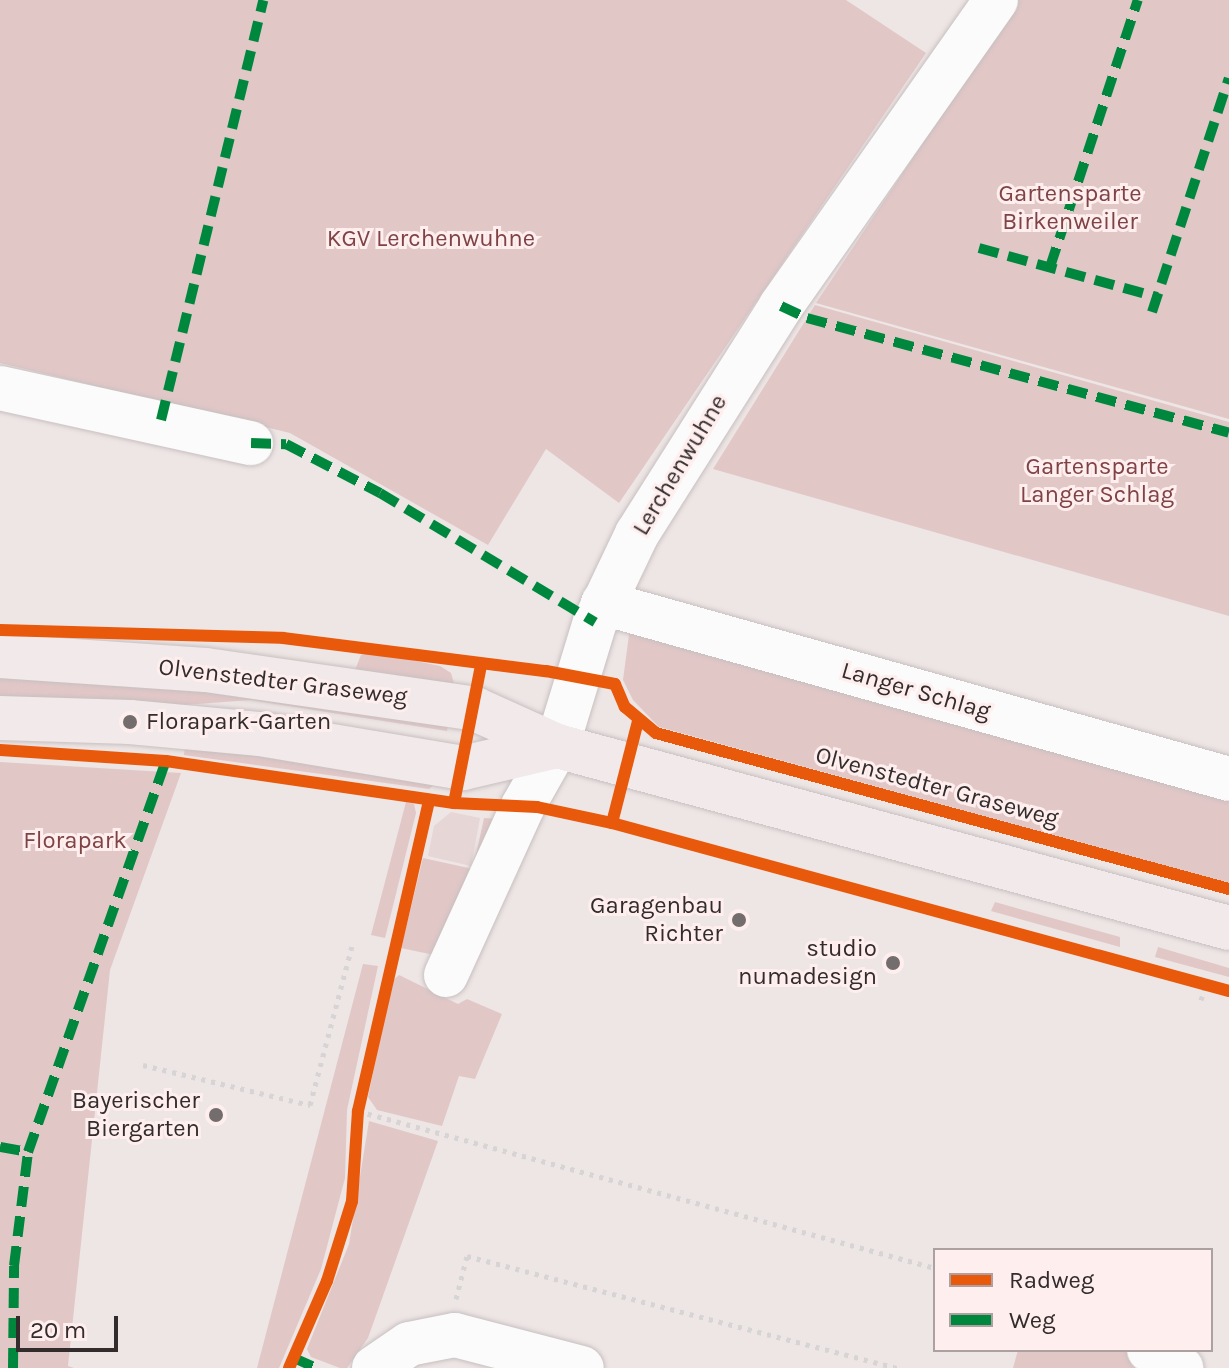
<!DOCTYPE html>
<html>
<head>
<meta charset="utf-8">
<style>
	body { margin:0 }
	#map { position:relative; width:1229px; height:1368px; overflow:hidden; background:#eee5e5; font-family:Karla,sans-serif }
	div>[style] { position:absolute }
	.built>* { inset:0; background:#e7d6d6 }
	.green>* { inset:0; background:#e2c7c7 }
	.path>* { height:5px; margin-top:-2.5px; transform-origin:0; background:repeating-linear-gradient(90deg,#d6d4d4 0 4px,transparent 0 10px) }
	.roads { filter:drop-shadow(0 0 2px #c8c0c0) drop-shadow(0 0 2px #c8c0c0) }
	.minor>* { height:44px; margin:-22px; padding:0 22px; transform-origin:22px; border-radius:22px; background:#fcfbfb }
	.major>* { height:44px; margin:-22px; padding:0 22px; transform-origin:22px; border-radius:22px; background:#f1e9ea }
	.quiet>* { height:10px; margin-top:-5px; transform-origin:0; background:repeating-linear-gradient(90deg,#00873e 0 20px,transparent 0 30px) }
	.cycleway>* { height:12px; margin:-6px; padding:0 6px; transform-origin:6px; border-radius:6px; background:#e8590c }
	.dots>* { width:22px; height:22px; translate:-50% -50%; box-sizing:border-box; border:4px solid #fee; border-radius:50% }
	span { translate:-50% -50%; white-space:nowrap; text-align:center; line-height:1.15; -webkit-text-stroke:6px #fee; paint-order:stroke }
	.park-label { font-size:24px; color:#7f4346 }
	.street-label { font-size:24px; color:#322c2c }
	.poi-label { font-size:24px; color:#322c2c }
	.left { translate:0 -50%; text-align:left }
	.right { translate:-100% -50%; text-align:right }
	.legend { position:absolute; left:933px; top:1248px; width:280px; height:104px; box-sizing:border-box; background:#fee; border:2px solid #ada0a0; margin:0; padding:10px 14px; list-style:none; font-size:24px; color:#322c2c }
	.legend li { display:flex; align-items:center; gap:16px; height:40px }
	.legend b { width:40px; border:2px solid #ada0a0 }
	.scale { position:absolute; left:16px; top:1316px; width:102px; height:36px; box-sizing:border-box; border:4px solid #322c2c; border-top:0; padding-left:10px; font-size:24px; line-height:28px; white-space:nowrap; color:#322c2c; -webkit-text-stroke:6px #fee; paint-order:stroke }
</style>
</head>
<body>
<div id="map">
	<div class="built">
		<div style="clip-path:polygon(451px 812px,480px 818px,471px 866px,428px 856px,434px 826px)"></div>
	</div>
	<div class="green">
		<div style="clip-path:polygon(0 0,846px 0,926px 53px,619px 503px,546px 449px,488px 545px,290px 433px,0 363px)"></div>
		<div style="clip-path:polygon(1018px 0,1229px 0,1229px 419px,816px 303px)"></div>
		<div style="clip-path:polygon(815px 305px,1229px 422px,1229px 616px,713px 469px)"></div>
		<div style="clip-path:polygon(630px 627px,1229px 793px,1229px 883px,659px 727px,633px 700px,623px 680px)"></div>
		<div style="clip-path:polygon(373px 652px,440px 666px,451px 673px,455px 687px,355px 670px,361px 655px)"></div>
		<div style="clip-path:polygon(0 672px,72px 675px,449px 721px,447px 731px,251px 700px,170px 706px,0 698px)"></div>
		<div style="clip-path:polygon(185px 745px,440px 779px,429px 789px,184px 755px)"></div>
		<div style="clip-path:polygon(0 762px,181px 773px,110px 970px,68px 1366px,74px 1368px,0 1368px)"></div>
		<div style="clip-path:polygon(406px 802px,414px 804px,416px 813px,385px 938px,371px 935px)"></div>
		<div style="clip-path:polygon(484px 818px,499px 819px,434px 955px,401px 948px,423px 858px,473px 869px)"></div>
		<div style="clip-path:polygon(995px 902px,1120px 937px,1120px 947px,991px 911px)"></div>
		<div style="clip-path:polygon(1158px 947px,1229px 968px,1229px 977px,1155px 957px)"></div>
		<div style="clip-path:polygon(363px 964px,378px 966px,347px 1110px,345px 1178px,321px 1269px,279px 1368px,257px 1368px)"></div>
		<div style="clip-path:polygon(399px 975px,458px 1004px,467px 999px,502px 1014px,475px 1079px,459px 1076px,442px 1126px,377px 1110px,368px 1097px,392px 981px)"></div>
		<div style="clip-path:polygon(369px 1121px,438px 1141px,368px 1338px,347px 1368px,340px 1368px,311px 1357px,307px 1349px,349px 1244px)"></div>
		<div style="clip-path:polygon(1018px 1350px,1140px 1350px,1150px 1368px,1013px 1368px)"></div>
	</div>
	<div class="path">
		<div style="left:1201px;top:1000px;width:17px;rotate:-73deg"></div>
		<div style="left:143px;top:1065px;width:172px;rotate:13.5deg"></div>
		<div style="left:310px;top:1105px;width:164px;rotate:-75.2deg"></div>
		<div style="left:358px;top:1111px;width:598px;rotate:15.22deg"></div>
		<div style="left:456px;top:1299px;width:44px;rotate:-75.7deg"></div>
		<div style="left:467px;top:1256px;width:444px;rotate:14.6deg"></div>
	</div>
	<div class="roads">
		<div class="minor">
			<div style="left:0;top:388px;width:257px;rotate:12.4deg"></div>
			<div style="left:603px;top:603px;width:650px;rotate:15.7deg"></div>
			<div style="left:446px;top:975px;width:186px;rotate:-65.5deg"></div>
			<div style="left:523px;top:806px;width:69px;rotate:-60.5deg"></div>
			<div style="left:557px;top:746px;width:130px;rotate:-73deg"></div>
			<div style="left:595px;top:622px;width:98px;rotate:-64.5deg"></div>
			<div style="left:637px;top:534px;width:270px;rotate:-57.7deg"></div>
			<div style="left:781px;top:306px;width:374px;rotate:-54.9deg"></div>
			<div style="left:1149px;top:1350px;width:37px;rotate:29deg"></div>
			<div style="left:374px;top:1368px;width:42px;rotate:-34.4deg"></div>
			<div style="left:409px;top:1344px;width:47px;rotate:-11.1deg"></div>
			<div style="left:455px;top:1335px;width:131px;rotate:14.6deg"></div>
		</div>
		<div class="major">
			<div style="left:0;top:656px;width:206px;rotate:3.9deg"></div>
			<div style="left:206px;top:670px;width:272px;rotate:8.2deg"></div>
			<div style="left:475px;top:709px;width:90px;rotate:24.3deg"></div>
			<div style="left:557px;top:746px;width:696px;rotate:15.15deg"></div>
			<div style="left:0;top:718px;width:130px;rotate:1.8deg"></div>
			<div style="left:130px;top:722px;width:131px;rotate:5.3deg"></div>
			<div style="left:260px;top:734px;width:206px;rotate:9.5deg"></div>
			<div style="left:463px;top:768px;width:97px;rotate:-13.2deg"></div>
		</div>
	</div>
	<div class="quiet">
		<div style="left:979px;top:248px;width:185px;rotate:15.4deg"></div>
		<div style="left:1050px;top:267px;width:281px;rotate:-71.8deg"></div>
		<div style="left:781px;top:306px;width:29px;rotate:25deg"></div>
		<div style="left:807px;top:318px;width:437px;rotate:15.2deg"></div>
		<div style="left:1152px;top:312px;width:246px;rotate:-71.8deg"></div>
		<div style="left:161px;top:420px;width:432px;rotate:-76.3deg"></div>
		<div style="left:251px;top:443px;width:35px;rotate:2deg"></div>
		<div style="left:286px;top:444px;width:106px;rotate:27.5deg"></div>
		<div style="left:380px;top:493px;width:251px;rotate:31deg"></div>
		<div style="left:0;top:1147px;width:28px;rotate:10deg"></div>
		<div style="left:294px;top:1358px;width:24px;rotate:24deg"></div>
		<div style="left:13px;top:1368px;width:102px;rotate:-89.4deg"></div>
		<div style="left:14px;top:1266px;width:115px;rotate:-83deg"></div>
		<div style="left:28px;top:1152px;width:415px;rotate:-70.6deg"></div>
	</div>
	<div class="cycleway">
		<div style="left:0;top:630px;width:283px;rotate:1.6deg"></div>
		<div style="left:283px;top:638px;width:265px;rotate:7.2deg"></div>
		<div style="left:546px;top:671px;width:70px;rotate:10.7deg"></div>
		<div style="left:615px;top:684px;width:25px;rotate:67deg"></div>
		<div style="left:625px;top:707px;width:40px;rotate:40deg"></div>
		<div style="left:656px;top:733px;width:594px;rotate:15.23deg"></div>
		<div style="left:0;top:750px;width:166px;rotate:3.8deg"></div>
		<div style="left:166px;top:761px;width:291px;rotate:8.3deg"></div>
		<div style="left:454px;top:803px;width:83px;rotate:2.8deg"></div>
		<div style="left:537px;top:807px;width:77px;rotate:12deg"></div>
		<div style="left:612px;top:823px;width:639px;rotate:15.23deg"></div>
		<div style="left:454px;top:803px;width:140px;rotate:-78.9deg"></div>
		<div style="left:612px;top:823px;width:105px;rotate:-75.7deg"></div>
		<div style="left:289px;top:1368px;width:95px;rotate:-66.4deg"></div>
		<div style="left:327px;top:1281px;width:84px;rotate:-72.6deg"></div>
		<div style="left:352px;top:1201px;width:90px;rotate:-86.2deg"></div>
		<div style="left:358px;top:1111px;width:319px;rotate:-77.1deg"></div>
	</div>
	<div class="dots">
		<div style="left:130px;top:722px;background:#746d6d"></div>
		<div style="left:739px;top:920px;background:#746d6d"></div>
		<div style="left:893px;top:963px;background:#746d6d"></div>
		<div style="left:216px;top:1115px;background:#746d6d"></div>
	</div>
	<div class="park-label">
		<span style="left:1070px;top:208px">Gartensparte<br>Birkenweiler</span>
		<span style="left:431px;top:239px">KGV Lerchenwuhne</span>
		<span style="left:1097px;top:481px">Gartensparte<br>Langer Schlag</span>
		<span style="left:75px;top:841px">Florapark</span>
	</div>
	<div class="street-label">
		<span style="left:680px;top:465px;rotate:-59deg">Lerchenwuhne</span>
		<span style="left:283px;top:682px;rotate:7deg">Olvenstedter Graseweg</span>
		<span style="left:916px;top:691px;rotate:16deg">Langer Schlag</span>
		<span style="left:937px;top:787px;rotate:15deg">Olvenstedter Graseweg</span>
	</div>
	<div class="poi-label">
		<span class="left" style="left:146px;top:722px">Florapark-Garten</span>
		<span class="right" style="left:723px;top:920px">Garagenbau<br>Richter</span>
		<span class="right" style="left:877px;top:963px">studio<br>numadesign</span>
		<span class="right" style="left:200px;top:1115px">Bayerischer<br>Biergarten</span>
	</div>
	<ul class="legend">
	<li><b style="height:10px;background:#e8590c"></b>Radweg</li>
	<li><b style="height:10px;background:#00873e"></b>Weg</li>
	</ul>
	<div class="scale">20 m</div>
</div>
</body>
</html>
